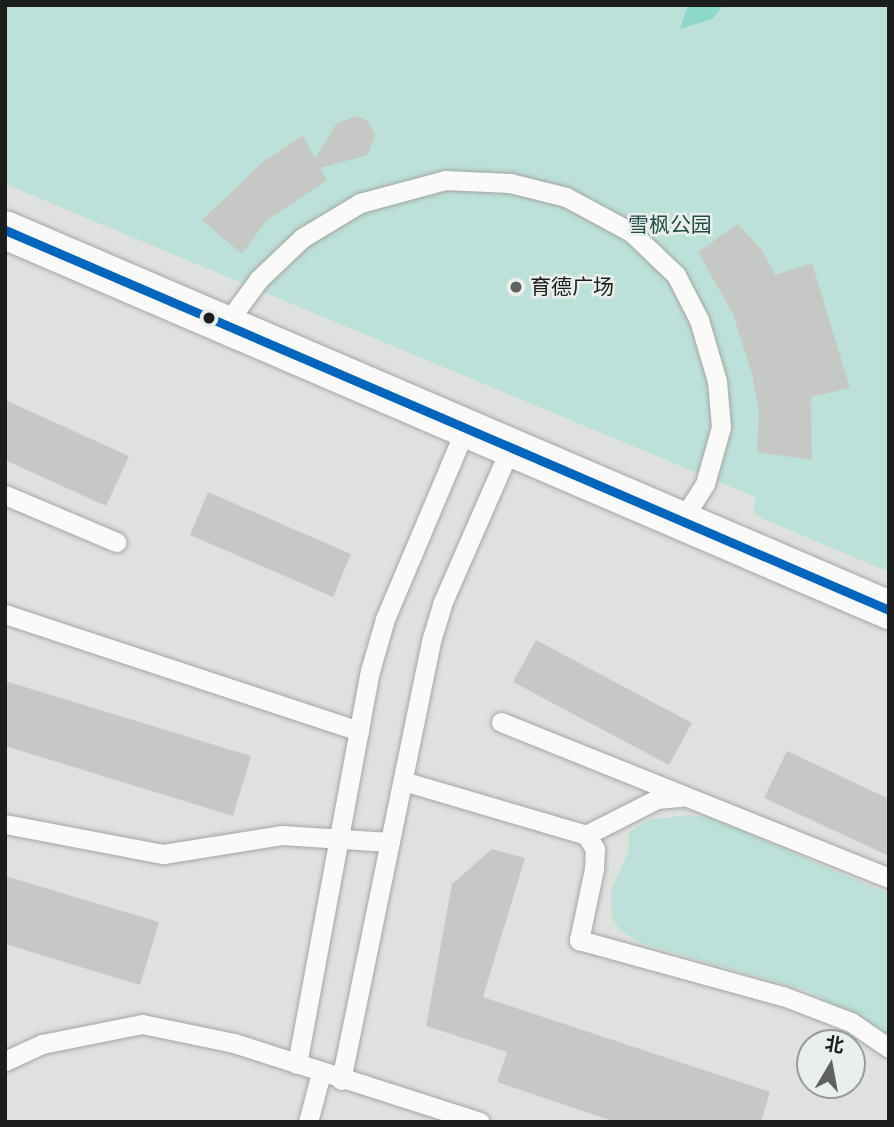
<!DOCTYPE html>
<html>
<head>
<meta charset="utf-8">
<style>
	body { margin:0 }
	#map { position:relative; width:894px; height:1127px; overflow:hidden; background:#dee1e0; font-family:"Roboto Condensed","Noto Sans SC",sans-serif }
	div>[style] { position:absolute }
	.green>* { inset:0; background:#bce1d8 }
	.water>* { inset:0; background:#8dd8c8 }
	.building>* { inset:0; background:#c6c8c7 }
	.roads { filter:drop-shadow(0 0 2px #a4a6a6) drop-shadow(0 0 2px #a4a6a6) }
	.service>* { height:19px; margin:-9.5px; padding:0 9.5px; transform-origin:9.5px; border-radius:9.5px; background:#fafafa }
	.tertiary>* { height:38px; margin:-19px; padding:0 19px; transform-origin:19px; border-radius:19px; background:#fafafa }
	.bus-1>* { height:9px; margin:-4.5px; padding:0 4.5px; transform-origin:4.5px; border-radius:4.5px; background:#0065bd }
	.dots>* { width:19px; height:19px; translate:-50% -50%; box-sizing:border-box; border:4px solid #eaefee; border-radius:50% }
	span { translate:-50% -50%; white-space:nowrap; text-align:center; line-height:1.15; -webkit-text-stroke:5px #eaefee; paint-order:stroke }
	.park-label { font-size:21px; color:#214f46 }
	.poi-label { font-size:21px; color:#1c1e1e }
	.left { translate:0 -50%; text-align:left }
	.frame { position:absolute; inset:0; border:7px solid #1c1e1e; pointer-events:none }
	.north { position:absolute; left:796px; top:1029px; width:70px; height:70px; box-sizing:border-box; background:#eaefee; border:2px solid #989b9b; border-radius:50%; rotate:10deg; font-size:19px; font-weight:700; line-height:28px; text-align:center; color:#1c1e1e }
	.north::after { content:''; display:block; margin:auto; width:24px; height:32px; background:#606262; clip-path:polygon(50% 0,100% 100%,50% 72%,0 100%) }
</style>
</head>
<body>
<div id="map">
	<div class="green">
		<div style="clip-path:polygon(5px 5px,889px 5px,889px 572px,754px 515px,755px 497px,5px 184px)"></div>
		<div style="clip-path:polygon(688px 815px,712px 818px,889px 894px,889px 1035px,808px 991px,640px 943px,620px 930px,612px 918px,611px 891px,628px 852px,629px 832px,648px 820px)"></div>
	</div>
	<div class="water">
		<div style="clip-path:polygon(688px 5px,724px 5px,712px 19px,680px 29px)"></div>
	</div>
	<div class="building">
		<div style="clip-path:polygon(357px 116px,369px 122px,375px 135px,368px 155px,320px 168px,327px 180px,266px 221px,242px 254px,202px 220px,264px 161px,303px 135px,315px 158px,337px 123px)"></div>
		<div style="clip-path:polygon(738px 224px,762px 250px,775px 275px,812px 263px,850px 388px,811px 397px,812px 460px,757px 452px,759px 412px,752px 374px,733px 314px,698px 252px)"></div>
		<div style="clip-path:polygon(5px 400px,129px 456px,106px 506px,5px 460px)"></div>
		<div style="clip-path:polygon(208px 492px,351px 554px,333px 597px,190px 535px)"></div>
		<div style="clip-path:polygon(536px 640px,692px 723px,669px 765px,513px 682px)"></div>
		<div style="clip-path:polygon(5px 681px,251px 756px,233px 816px,5px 746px)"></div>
		<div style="clip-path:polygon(787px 751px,889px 799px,889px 856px,764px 798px)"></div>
		<div style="clip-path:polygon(492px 849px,525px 858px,483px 997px,770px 1092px,761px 1122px,616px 1122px,497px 1082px,507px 1052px,426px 1026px,452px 884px)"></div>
		<div style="clip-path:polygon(5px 876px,159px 922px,140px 985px,5px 944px)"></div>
	</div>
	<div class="roads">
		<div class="service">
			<div style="left:226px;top:324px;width:56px;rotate:-53.7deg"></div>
			<div style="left:259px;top:279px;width:59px;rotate:-43.6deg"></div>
			<div style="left:302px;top:238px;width:68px;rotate:-31.1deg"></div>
			<div style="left:360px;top:203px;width:88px;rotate:-15.1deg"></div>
			<div style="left:445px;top:180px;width:65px;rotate:2.6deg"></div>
			<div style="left:510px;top:183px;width:58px;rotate:14deg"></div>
			<div style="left:566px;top:197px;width:74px;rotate:28.3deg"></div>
			<div style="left:631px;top:232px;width:62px;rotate:43.7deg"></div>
			<div style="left:676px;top:275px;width:51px;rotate:62.9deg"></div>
			<div style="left:699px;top:320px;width:64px;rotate:73.6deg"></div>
			<div style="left:717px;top:381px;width:46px;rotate:85deg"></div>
			<div style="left:721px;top:427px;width:59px;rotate:105.7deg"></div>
			<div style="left:705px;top:484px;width:43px;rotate:122.6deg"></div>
			<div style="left:5px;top:495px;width:121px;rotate:22.9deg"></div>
			<div style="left:5px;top:614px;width:373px;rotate:18.3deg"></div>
			<div style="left:501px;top:722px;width:418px;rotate:21.9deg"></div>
			<div style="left:403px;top:781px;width:191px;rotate:16.4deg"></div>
			<div style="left:586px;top:835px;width:17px;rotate:57deg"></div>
			<div style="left:595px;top:849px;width:20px;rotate:93deg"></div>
			<div style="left:594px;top:869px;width:73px;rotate:101.9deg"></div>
			<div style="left:579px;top:940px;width:212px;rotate:15.4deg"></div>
			<div style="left:783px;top:996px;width:73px;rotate:20.9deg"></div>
			<div style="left:851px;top:1022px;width:46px;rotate:34.4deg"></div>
			<div style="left:5px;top:824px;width:161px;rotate:10.8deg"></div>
			<div style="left:163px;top:854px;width:120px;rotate:-9.1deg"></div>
			<div style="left:281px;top:835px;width:109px;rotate:3.7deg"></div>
			<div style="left:586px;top:835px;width:80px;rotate:-26.9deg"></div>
			<div style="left:657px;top:799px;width:24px;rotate:-5deg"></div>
			<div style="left:5px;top:1061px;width:41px;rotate:-24.7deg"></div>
			<div style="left:42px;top:1044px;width:102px;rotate:-11.3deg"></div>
			<div style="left:142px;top:1024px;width:94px;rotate:11.7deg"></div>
			<div style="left:234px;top:1043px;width:258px;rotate:17.8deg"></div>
			<div style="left:297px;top:1064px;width:400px;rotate:-79.5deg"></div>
			<div style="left:370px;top:671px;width:54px;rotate:-73.9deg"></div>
			<div style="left:385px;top:619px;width:208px;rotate:-67.1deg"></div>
			<div style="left:341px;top:1080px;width:448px;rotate:-78.4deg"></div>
			<div style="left:431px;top:641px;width:39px;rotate:-73deg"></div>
			<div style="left:442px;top:604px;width:172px;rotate:-66.4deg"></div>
			<div style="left:308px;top:1122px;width:51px;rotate:-75.1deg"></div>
		</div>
		<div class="tertiary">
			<div style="left:5px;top:230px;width:962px;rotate:23.26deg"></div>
		</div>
	</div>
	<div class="bus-1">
		<div style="left:5px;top:230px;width:962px;rotate:23.26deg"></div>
	</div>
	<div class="dots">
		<div style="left:516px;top:287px;background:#606262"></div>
		<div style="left:209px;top:318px;background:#1c1e1e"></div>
	</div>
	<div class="park-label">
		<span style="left:670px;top:225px">雪枫公园</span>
	</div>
	<div class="poi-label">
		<span class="left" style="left:530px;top:287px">育德广场</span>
	</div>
	<div class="frame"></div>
	<div class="north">北</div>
</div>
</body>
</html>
